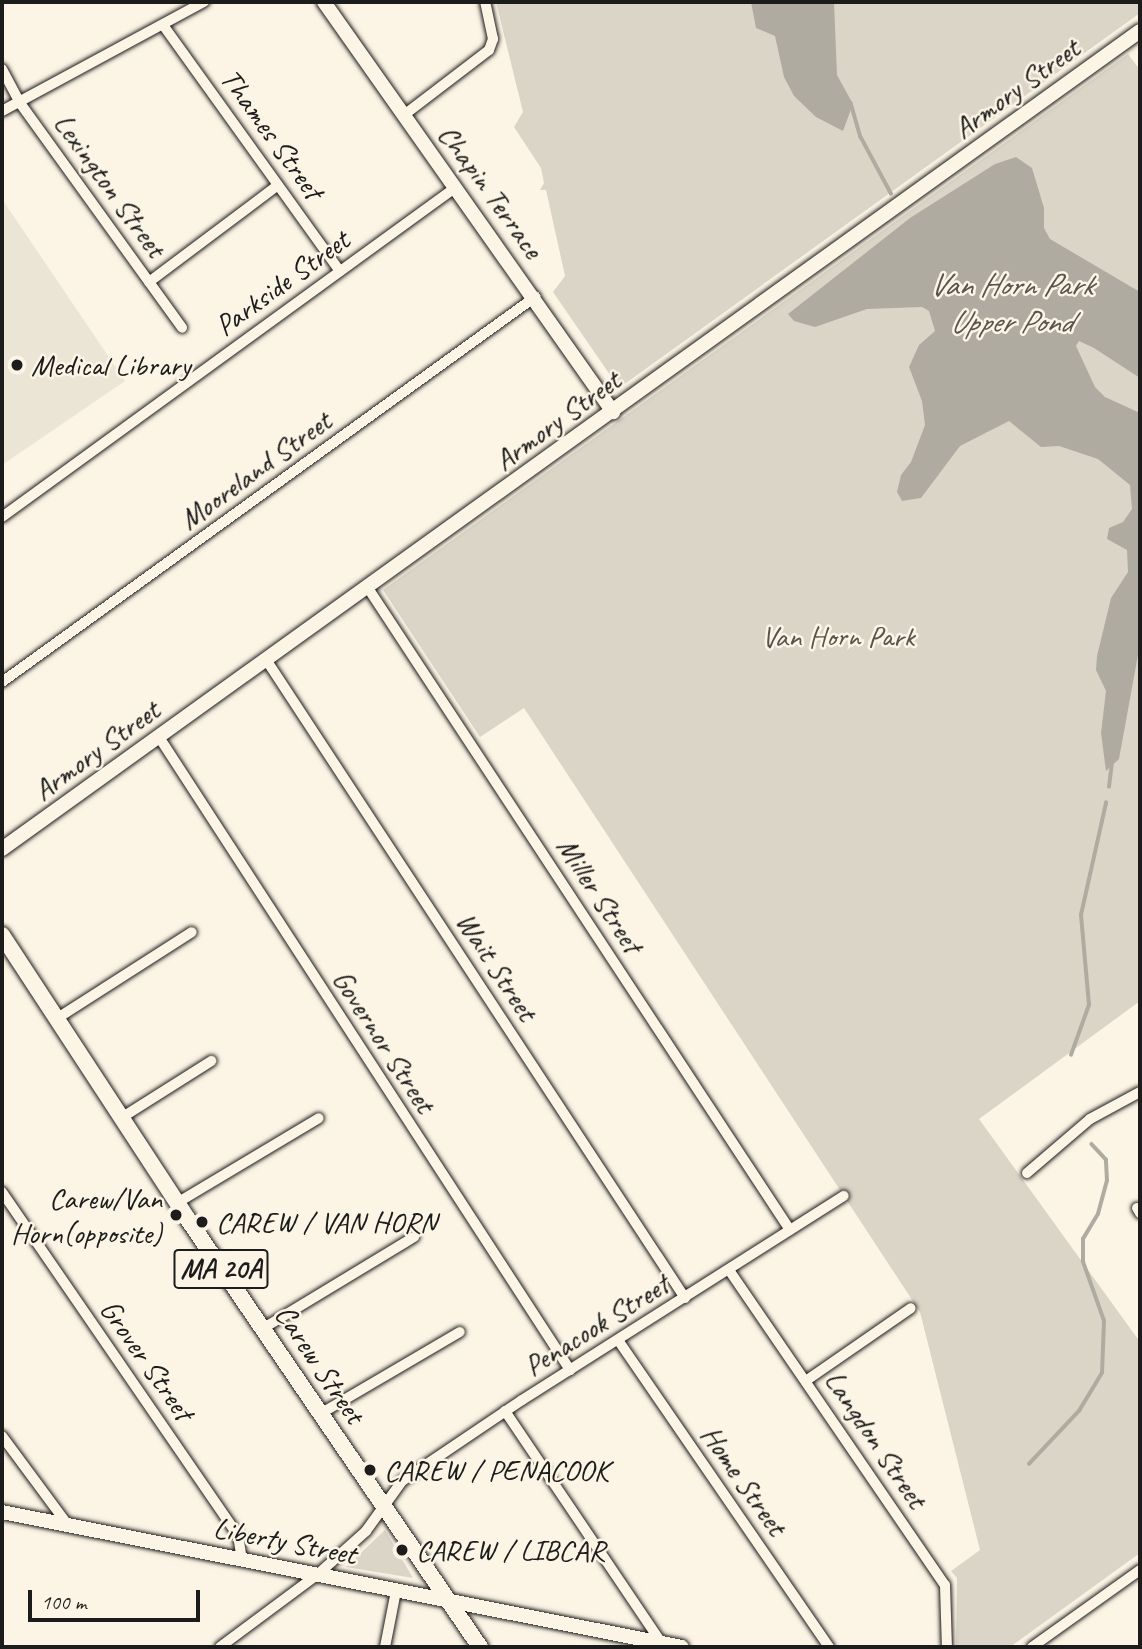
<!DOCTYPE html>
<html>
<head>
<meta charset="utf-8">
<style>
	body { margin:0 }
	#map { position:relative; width:1142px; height:1649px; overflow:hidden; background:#fcf5e5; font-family:Caveat,sans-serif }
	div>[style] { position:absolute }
	.built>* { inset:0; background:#ebe5d6 }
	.green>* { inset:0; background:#dbd5c8 }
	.water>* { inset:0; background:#b0aba1 }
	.stream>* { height:3.5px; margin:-1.75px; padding:0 1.75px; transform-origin:1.75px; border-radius:1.75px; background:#b0aba1 }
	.roads { filter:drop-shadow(0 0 2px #1c1c1c) drop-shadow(0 0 2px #1c1c1c) }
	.street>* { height:10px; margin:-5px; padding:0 5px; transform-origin:5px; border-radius:5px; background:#fcf5e5 }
	.secondary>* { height:14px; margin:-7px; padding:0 7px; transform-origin:7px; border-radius:7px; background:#fcf5e5 }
	.primary>* { height:16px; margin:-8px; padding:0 8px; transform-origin:8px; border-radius:8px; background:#fcf5e5 }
	.dots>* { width:19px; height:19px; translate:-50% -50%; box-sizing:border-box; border:4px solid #fcf5e5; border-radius:50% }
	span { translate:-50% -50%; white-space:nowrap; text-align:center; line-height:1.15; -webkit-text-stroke:5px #fcf5e5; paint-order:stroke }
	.shield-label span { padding:2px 5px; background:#fcf5e5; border:2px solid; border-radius:5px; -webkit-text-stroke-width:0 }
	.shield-label { font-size:28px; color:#1c1c1c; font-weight:700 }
	.street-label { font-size:30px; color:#1c1c1c }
	.poi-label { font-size:30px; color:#1c1c1c }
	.left { translate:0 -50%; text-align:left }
	.right { translate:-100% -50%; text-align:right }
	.park-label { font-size:30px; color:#555450 }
	.water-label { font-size:32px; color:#575551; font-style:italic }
	.frame { position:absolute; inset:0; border:4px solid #1c1c1c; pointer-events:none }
	.scale { position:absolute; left:28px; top:1590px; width:172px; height:32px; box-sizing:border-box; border:4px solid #1c1c1c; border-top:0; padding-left:9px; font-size:21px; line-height:24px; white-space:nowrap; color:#1c1c1c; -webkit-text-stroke:5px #fcf5e5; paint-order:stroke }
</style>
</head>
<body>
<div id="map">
	<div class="built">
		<div style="clip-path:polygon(2px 199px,125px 381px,2px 465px)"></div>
	</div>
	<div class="green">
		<div style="clip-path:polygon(496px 2px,1140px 2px,1140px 13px,619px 388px,553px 292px,565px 276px,546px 190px,540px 190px,544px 183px,541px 168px,514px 127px,523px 112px)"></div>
		<div style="clip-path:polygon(1128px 54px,1140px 70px,1140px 1001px,979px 1119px,1140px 1342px,1140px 1553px,1010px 1647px,956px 1647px,957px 1578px,951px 1571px,980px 1550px,920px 1312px,524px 708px,480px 737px,383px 590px)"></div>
		<div style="clip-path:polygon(385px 1530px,413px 1578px,346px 1567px)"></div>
	</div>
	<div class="water">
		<div style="clip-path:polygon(751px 2px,834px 2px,837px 75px,853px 104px,843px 131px,816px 117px,794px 96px,784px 77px,775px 36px,756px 28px)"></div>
		<div style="clip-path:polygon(1016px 157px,1032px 168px,1044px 208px,1044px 228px,1050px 239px,1140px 292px,1140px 378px,1094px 348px,1079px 341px,1076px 346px,1095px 387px,1105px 397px,1140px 413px,1140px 644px,1119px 759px,1106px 771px,1101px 733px,1106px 691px,1096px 670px,1097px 656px,1111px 598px,1128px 572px,1127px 550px,1107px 539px,1109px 528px,1123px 522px,1132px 509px,1130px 485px,1098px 459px,1059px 446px,1041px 447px,1009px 421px,960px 446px,921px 498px,902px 501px,897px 492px,901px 475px,911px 462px,925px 425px,922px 401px,909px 367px,919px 345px,935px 331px,929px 311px,922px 307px,867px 309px,815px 327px,794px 321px,788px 314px,910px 218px,995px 164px)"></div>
	</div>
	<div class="stream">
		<div style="left:851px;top:103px;width:35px;rotate:74deg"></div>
		<div style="left:861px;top:137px;width:64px;rotate:61.8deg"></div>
		<div style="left:1109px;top:787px;width:23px;rotate:-83deg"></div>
		<div style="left:1071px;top:1055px;width:53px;rotate:-70.2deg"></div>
		<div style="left:1089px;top:1005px;width:90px;rotate:-95.1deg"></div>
		<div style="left:1081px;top:915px;width:115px;rotate:-77.4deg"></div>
		<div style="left:1029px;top:1464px;width:73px;rotate:-46.7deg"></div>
		<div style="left:1079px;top:1411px;width:44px;rotate:-58.8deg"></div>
		<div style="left:1102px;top:1373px;width:52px;rotate:-87.8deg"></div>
		<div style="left:1104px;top:1321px;width:63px;rotate:-109.6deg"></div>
		<div style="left:1083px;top:1262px;width:23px;rotate:-90deg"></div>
		<div style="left:1083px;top:1239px;width:29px;rotate:-59deg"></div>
		<div style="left:1098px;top:1214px;width:34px;rotate:-75deg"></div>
		<div style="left:1107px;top:1181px;width:21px;rotate:-93deg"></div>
		<div style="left:1106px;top:1160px;width:21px;rotate:-133deg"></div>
	</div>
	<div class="roads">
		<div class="street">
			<div style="left:163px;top:25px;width:303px;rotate:54.3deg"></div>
			<div style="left:2px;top:69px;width:38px;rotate:62deg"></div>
			<div style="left:20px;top:103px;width:277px;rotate:54.2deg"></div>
			<div style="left:2px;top:111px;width:230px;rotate:-28.4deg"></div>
			<div style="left:404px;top:115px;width:107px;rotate:-37.4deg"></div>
			<div style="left:489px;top:50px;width:12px;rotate:-70deg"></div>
			<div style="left:493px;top:39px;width:38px;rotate:-102deg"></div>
			<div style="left:149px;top:282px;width:161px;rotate:-36.9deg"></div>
			<div style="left:2px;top:517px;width:561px;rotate:-36.01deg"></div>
			<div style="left:368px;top:588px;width:768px;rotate:56.68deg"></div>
			<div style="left:267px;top:661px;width:762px;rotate:56.73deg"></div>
			<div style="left:2px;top:682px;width:658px;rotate:-35.84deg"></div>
			<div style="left:159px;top:737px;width:755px;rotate:57deg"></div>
			<div style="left:56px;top:1019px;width:161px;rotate:-32.6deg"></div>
			<div style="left:121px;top:1118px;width:107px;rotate:-32.3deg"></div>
			<div style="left:1027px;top:1173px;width:83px;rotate:-40.6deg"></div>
			<div style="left:1090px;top:1119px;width:57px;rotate:-28.4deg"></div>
			<div style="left:2px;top:1192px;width:416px;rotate:55.5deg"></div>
			<div style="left:238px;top:1535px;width:25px;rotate:81deg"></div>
			<div style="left:177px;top:1203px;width:165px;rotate:-30.9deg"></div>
			<div style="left:1137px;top:1208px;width:6px;rotate:59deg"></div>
			<div style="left:729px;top:1270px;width:382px;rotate:55.6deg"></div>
			<div style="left:945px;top:1585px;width:62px;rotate:88.2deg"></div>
			<div style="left:262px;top:1329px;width:178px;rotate:-31.2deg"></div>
			<div style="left:618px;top:1340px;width:373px;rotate:55.5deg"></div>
			<div style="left:807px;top:1380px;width:126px;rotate:-34.7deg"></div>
			<div style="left:505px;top:1411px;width:282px;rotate:56deg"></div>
			<div style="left:320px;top:1414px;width:162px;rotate:-30.4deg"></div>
			<div style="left:2px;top:1436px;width:109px;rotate:53.5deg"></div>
			<div style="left:220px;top:1647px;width:121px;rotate:-36.6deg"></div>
			<div style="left:317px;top:1575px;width:66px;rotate:-41.9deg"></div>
			<div style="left:366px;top:1531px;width:62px;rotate:-54.2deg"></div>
			<div style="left:402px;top:1481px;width:145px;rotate:-34deg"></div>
			<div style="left:522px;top:1400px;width:381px;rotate:-32.4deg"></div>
			<div style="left:385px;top:1647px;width:57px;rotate:-78.9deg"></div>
			<div style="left:1032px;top:1647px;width:133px;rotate:-35.5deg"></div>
		</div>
		<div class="secondary">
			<div style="left:324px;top:2px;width:502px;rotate:54.82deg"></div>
			<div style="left:2px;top:849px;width:1401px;rotate:-35.71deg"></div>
			<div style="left:2px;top:1512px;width:693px;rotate:11.23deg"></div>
		</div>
		<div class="primary">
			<div style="left:2px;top:935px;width:338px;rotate:56.8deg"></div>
			<div style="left:187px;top:1218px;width:520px;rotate:55.67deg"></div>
		</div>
	</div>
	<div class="dots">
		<div style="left:17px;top:365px;background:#1c1c1c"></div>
		<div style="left:176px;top:1215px;background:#1c1c1c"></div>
		<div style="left:202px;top:1222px;background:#1c1c1c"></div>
		<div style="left:370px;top:1470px;background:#1c1c1c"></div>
		<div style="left:402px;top:1550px;background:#1c1c1c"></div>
	</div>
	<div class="shield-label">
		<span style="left:221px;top:1269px">MA 20A</span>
	</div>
	<div class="street-label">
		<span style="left:1016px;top:88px;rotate:-36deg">Armory Street</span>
		<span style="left:272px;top:134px;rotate:54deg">Thames Street</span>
		<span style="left:110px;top:185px;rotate:54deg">Lexington Street</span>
		<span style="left:491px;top:191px;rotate:54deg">Chapin Terrace</span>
		<span style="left:282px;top:283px;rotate:-36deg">Parkside Street</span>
		<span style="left:557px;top:420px;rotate:-36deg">Armory Street</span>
		<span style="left:255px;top:470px;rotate:-36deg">Mooreland Street</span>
		<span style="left:96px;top:750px;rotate:-36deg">Armory Street</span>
		<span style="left:600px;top:895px;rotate:57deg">Miller Street</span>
		<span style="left:497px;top:966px;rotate:57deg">Wait Street</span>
		<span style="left:384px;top:1041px;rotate:57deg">Governor Street</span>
		<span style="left:596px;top:1325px;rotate:-32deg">Penacook Street</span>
		<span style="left:147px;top:1360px;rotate:55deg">Grover Street</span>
		<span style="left:320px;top:1364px;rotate:56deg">Carew Street</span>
		<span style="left:876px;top:1439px;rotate:56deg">Langdon Street</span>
		<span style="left:744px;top:1480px;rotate:55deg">Home Street</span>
		<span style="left:285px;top:1541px;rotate:11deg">Liberty Street</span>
	</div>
	<div class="poi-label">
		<span class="left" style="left:31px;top:365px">Medical Library</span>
		<span class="right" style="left:162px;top:1215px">Carew/Van<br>Horn(opposite)</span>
		<span class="left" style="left:216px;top:1222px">CAREW / VAN HORN</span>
		<span class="left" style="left:384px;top:1470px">CAREW / PENACOOK</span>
		<span class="left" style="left:416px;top:1550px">CAREW / LIBCAR</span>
	</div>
	<div class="park-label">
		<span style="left:838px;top:636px">Van Horn Park</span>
	</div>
	<div class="water-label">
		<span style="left:1011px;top:304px">Van Horn Park<br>Upper Pond</span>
	</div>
	<div class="frame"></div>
	<div class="scale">100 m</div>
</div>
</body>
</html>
